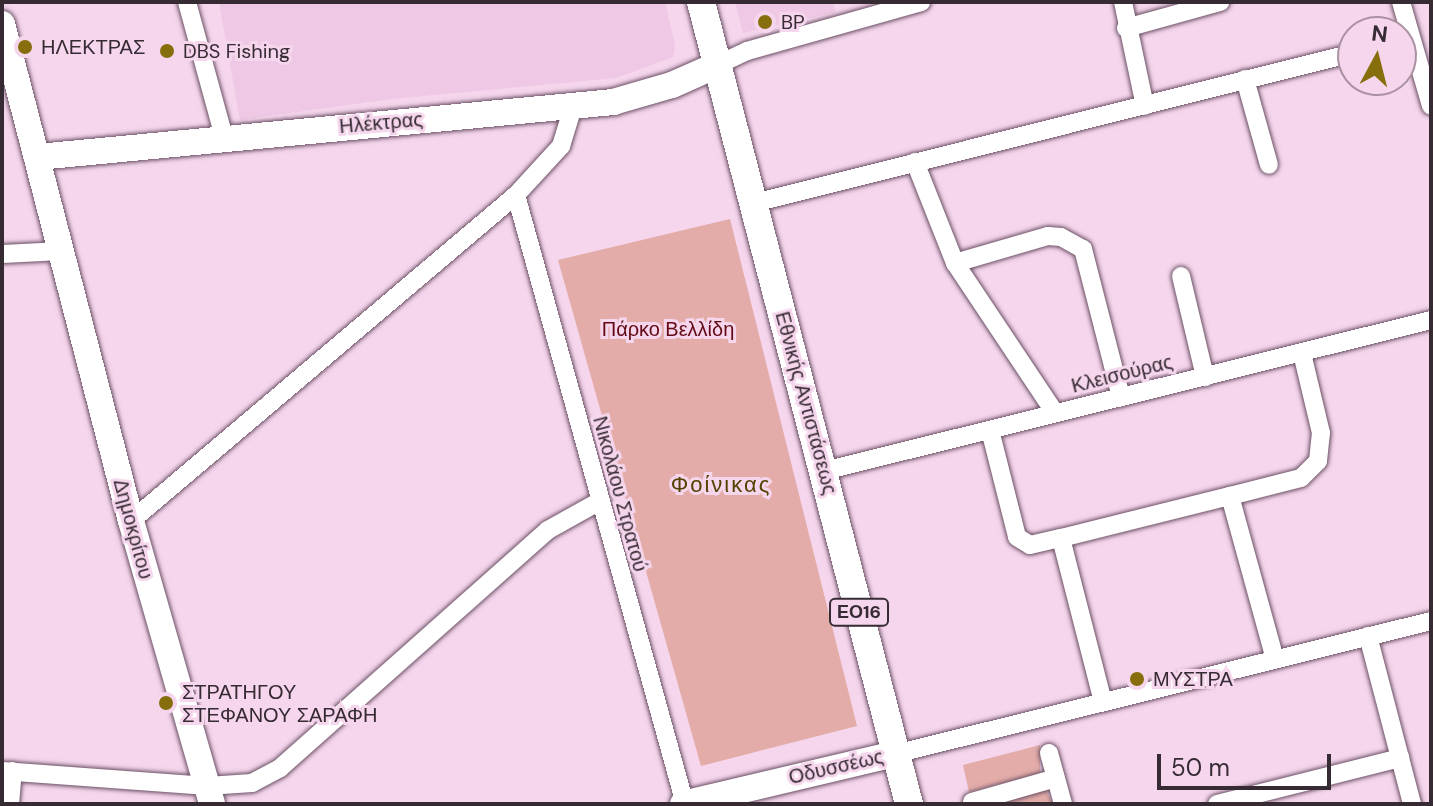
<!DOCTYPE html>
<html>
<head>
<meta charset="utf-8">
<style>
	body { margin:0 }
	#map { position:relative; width:1433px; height:806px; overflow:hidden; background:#f5d6ec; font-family:"DM Sans",sans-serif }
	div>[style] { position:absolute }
	.built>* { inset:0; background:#eec8e4 }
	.green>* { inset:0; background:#e3aca9 }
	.roads { filter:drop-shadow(0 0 2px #6b5064) drop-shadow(0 0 2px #6b5064) }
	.street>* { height:18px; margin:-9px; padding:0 9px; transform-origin:9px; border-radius:9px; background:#fff }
	.secondary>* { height:26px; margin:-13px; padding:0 13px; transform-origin:13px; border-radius:13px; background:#fff }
	.primary>* { height:28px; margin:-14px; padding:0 14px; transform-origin:14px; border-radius:14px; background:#fff }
	.dots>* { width:22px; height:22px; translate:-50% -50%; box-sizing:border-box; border:4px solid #f5d6ec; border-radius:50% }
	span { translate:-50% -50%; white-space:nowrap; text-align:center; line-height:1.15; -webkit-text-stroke:6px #f5d6ec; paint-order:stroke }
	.shield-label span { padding:2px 6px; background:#f5d6ec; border:2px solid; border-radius:6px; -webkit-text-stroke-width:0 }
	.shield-label { font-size:18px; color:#362a33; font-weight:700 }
	.poi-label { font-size:20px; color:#362a33 }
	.left { translate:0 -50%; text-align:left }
	.street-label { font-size:20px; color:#362a33 }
	.park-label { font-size:20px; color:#620913 }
	.neighbourhood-label { font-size:22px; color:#534200; letter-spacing:2px }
	.frame { position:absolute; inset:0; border:4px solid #362a33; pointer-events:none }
	.north { position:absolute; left:1337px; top:16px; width:80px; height:80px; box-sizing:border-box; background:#f5d6ec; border:2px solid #a991a2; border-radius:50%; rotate:7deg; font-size:22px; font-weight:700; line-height:32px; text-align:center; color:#362a33 }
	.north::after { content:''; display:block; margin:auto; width:28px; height:36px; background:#876e0d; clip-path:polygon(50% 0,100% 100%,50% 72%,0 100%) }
	.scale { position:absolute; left:1157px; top:754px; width:174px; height:36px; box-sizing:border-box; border:4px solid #362a33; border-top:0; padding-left:10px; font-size:24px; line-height:28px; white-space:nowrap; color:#362a33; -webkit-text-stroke:6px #f5d6ec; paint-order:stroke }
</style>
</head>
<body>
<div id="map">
	<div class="built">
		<div style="clip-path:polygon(219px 2px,665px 2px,675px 45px,673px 57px,616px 78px,391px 99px,240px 120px)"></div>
		<div style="clip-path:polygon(735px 2px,833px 2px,836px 12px,743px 33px)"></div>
	</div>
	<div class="green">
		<div style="clip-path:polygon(730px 219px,857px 726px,701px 766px,558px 260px)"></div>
		<div style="clip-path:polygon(1040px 745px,1040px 773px,969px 792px,963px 765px)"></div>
		<div style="clip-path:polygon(1045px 789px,1053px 804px,988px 804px)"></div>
	</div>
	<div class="roads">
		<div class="street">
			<div style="left:187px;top:2px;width:140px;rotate:74.7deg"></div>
			<div style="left:1123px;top:2px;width:106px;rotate:78.1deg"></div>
			<div style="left:1401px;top:2px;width:108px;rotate:73.9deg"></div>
			<div style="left:1126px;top:28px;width:98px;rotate:-15.5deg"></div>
			<div style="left:717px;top:65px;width:33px;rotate:-25deg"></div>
			<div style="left:747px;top:51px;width:181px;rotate:-15.7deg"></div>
			<div style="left:1245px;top:79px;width:89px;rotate:74.4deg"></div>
			<div style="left:915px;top:162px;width:109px;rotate:68.4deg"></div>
			<div style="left:955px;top:263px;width:180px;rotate:56.3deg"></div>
			<div style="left:516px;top:195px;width:632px;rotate:74.49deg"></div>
			<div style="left:754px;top:203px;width:617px;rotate:-14.06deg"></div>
			<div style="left:2px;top:254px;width:60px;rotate:-2.9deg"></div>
			<div style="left:955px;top:263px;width:97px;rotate:-16.2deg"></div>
			<div style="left:1048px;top:236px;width:13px;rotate:4deg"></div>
			<div style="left:1061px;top:237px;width:25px;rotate:29deg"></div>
			<div style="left:1083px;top:249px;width:153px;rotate:75.6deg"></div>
			<div style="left:1181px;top:276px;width:104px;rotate:76.6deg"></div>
			<div style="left:990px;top:430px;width:110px;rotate:75.8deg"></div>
			<div style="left:1017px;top:537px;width:15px;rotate:32deg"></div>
			<div style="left:1030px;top:545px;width:32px;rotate:-13deg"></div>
			<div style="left:824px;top:471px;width:625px;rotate:-13.97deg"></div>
			<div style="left:1230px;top:496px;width:73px;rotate:-14.2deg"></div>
			<div style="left:1301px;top:478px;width:24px;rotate:-45deg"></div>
			<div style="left:1318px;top:461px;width:28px;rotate:-84deg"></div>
			<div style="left:1321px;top:433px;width:82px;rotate:-103.4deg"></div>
			<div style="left:131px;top:521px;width:504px;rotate:-40.26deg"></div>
			<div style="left:516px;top:195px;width:67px;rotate:-47.4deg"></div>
			<div style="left:561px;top:146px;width:41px;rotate:-72.9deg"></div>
			<div style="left:1368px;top:636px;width:174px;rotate:75.3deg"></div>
			<div style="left:1103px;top:702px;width:169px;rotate:-104.4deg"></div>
			<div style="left:1061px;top:538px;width:174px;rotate:-14deg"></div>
			<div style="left:1230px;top:496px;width:169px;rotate:74.6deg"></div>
			<div style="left:1049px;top:753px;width:53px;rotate:74.6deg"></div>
			<div style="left:895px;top:754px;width:552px;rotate:-13.94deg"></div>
			<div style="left:2px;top:771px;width:206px;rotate:4.2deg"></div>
			<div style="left:207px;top:786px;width:45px;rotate:-3.8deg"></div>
			<div style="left:252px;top:783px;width:32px;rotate:-28deg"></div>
			<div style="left:280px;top:768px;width:358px;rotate:-41.6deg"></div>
			<div style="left:548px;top:530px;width:57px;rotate:-29.2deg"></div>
			<div style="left:972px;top:802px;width:87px;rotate:-15.9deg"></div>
			<div style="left:10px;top:804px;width:33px;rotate:-85deg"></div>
			<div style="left:1217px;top:804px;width:189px;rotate:-14.1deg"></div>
		</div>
		<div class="secondary">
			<div style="left:2px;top:24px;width:513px;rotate:75.45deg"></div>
			<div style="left:131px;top:521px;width:294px;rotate:74deg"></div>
			<div style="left:38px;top:157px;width:578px;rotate:-5.46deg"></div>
			<div style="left:613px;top:102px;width:61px;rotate:-16.1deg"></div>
			<div style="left:672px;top:85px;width:49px;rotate:-24deg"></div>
			<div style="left:683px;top:804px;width:218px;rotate:-13.3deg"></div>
		</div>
		<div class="primary">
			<div style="left:701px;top:2px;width:829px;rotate:75.46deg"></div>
		</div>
	</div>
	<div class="dots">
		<div style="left:765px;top:22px;background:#876e0d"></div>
		<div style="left:25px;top:47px;background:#876e0d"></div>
		<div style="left:167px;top:51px;background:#876e0d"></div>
		<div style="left:1137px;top:679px;background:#876e0d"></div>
		<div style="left:166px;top:703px;background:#876e0d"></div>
	</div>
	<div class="shield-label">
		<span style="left:859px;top:612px">ΕΟ16</span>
	</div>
	<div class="poi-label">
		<span class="left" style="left:781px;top:22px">BP</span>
		<span class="left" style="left:41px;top:47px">ΗΛΕΚΤΡΑΣ</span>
		<span class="left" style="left:183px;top:51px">DBS Fishing</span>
		<span class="left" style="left:1153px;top:679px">ΜΥΣΤΡΑ</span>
		<span class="left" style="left:182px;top:704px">ΣΤΡΑΤΗΓΟΥ<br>ΣΤΕΦΑΝΟΥ ΣΑΡΑΦΗ</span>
	</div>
	<div class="street-label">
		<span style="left:381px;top:123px;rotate:-5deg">Ηλέκτρας</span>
		<span style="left:1122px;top:374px;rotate:-14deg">Κλεισούρας</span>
		<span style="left:806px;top:403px;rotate:75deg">Εθνικής Αντιστάσεως</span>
		<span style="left:620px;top:494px;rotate:75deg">Νικολάου Στρατού</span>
		<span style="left:133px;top:529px;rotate:75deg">Δημοκρίτου</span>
		<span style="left:836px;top:767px;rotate:-13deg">Οδυσσέως</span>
	</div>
	<div class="park-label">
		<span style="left:668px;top:329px">Πάρκο Βελλίδη</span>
	</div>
	<div class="neighbourhood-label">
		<span style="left:721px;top:485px">Φοίνικας</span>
	</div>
	<div class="frame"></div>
	<div class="north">N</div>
	<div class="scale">50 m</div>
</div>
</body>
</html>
